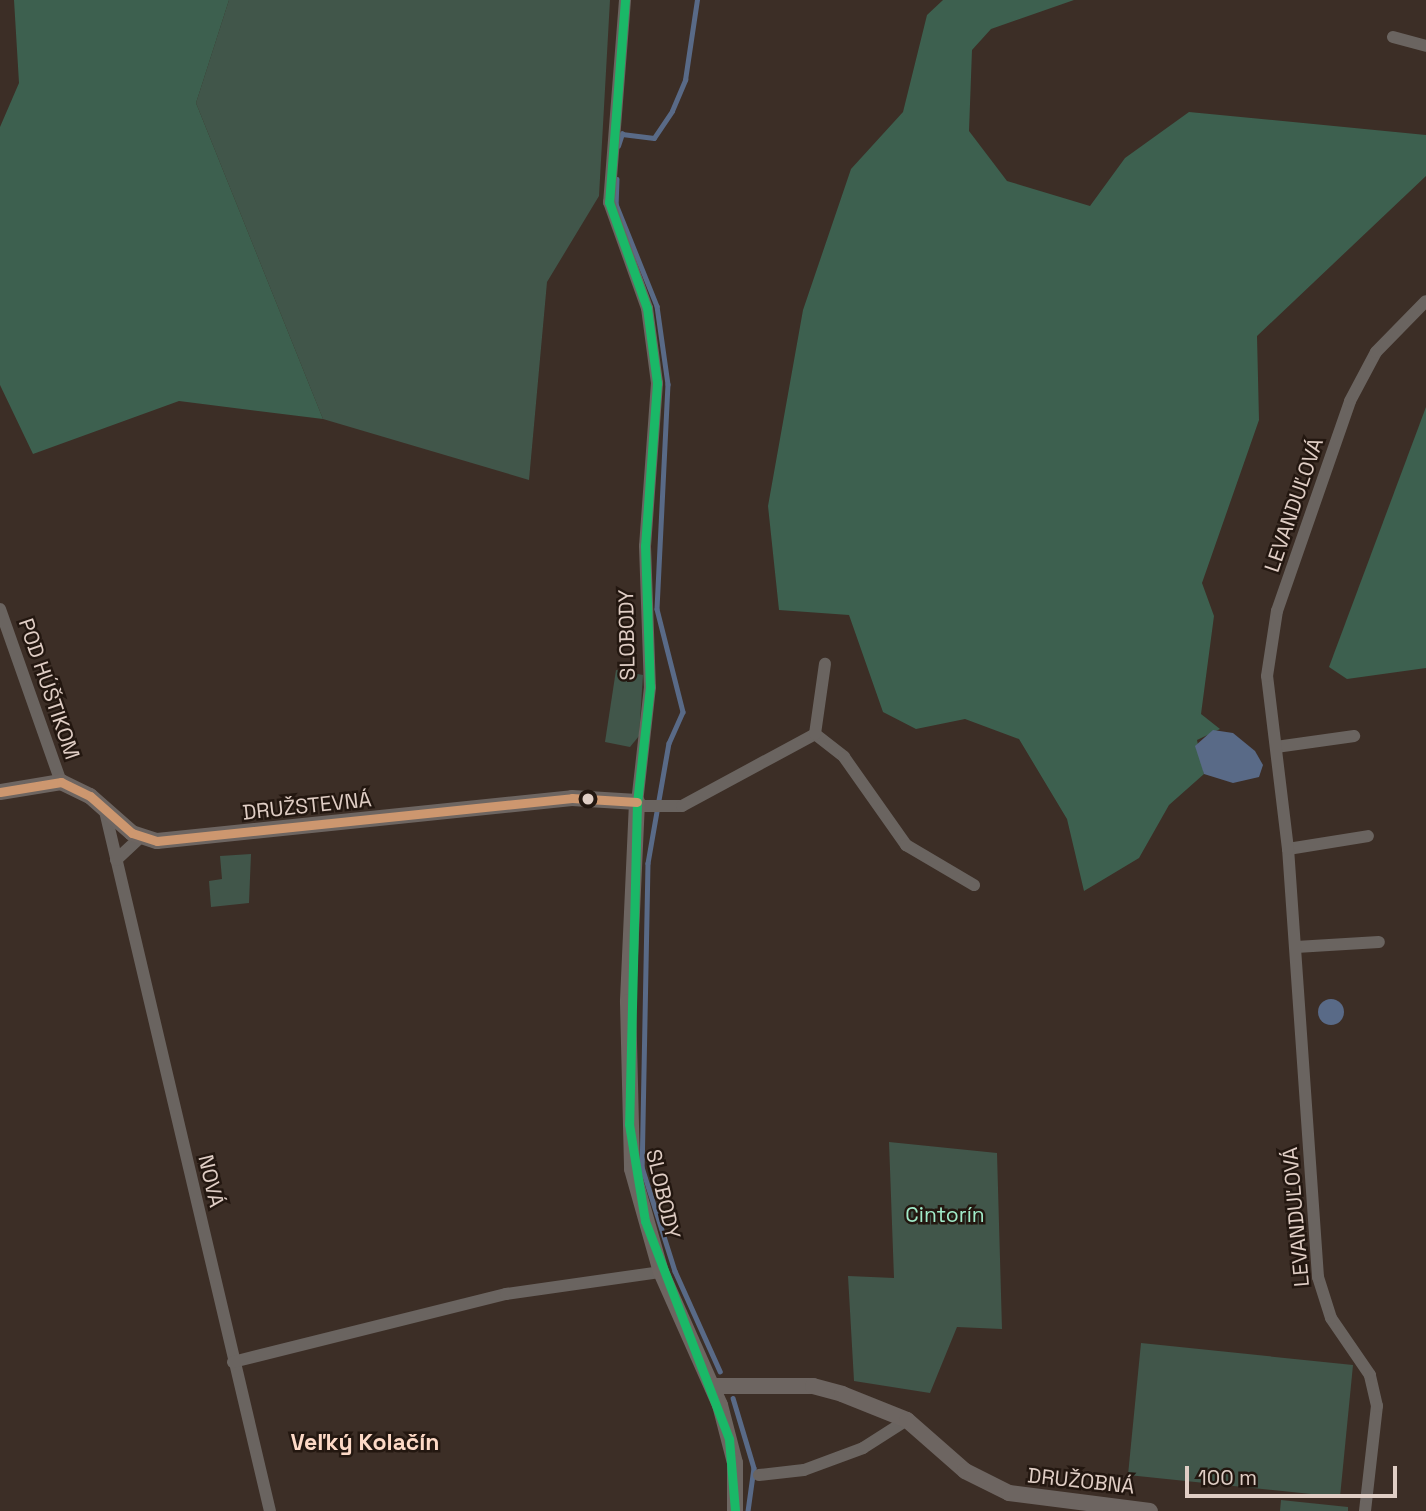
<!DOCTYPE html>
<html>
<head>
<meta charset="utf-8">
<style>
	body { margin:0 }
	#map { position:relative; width:1426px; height:1511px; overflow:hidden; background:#3c2e26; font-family:"Space Grotesk",sans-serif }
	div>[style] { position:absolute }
	.green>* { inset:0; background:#41564a }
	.forest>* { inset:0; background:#3d604f }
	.water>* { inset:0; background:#596a87 }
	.round { border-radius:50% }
	.stream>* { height:4.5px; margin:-2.25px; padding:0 2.25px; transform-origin:2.25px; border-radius:2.25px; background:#596a87 }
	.street>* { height:12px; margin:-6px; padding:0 6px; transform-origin:6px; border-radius:6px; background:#6a6460 }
	.secondary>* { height:16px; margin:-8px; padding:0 8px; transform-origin:8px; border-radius:8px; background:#6d6561 }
	.bus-1>* { height:9px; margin:-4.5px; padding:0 4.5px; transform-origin:4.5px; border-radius:4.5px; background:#1ab867 }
	.bus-2>* { height:9px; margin:-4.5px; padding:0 4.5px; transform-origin:4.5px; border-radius:4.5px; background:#cd976f }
	.dots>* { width:19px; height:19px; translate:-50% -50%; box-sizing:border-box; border:4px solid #231710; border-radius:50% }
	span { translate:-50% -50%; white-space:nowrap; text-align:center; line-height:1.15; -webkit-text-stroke:5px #231710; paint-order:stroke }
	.street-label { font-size:21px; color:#e0cec5 }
	.park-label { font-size:21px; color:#a1ebc9 }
	.neighbourhood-label { font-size:23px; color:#fdd9c6; font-weight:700 }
	.scale { position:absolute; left:1185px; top:1466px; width:212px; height:32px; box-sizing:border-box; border:4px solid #e0cec5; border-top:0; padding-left:9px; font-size:21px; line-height:24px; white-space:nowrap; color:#e0cec5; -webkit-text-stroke:5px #231710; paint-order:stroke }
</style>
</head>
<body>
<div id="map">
	<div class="green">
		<div style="clip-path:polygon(229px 0,610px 0,599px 196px,547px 282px,529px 480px,323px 419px,196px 103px)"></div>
		<div style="clip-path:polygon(616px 670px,643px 675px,639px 736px,630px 747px,605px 742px)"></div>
		<div style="clip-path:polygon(251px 854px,249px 903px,211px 907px,209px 881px,222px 879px,220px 856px)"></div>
		<div style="clip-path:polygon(889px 1142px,997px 1153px,1002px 1329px,957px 1327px,930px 1393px,854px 1381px,848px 1276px,894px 1278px)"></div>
		<div style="clip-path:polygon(1141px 1343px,1353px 1365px,1340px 1497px,1128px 1475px)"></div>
		<div style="clip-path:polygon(1281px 1500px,1348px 1507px,1348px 1511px,1280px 1511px)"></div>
	</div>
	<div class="forest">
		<div style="clip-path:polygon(14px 0,229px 0,196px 103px,323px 419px,179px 401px,33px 454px,0 385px,0 127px,19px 83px)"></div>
		<div style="clip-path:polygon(943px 0,1074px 0,991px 29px,972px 50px,969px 131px,1007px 181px,1090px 206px,1125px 158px,1189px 112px,1426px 135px,1426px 176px,1257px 336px,1259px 420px,1202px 583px,1214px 616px,1201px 714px,1220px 729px,1197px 740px,1204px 774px,1169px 805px,1139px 858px,1084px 891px,1067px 819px,1019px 739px,965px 719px,916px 729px,883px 712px,849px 615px,779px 610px,768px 506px,803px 310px,851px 169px,903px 112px,927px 15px)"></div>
		<div style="clip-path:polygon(1426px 407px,1426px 668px,1347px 679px,1329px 667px)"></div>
	</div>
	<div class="water">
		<div style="clip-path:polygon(1213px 730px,1233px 733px,1255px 751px,1263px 765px,1259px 777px,1233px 783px,1204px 774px,1195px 746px)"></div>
		<div class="round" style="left:1318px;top:999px;width:26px;height:26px"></div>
	</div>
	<div class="stream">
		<div style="left:618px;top:146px;width:13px;rotate:-72deg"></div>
		<div style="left:622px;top:134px;width:32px;rotate:7deg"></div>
		<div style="left:654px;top:138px;width:32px;rotate:-56deg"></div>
		<div style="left:672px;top:111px;width:34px;rotate:-67deg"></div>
		<div style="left:685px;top:80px;width:81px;rotate:-81.5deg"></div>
		<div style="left:617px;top:179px;width:25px;rotate:92deg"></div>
		<div style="left:616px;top:204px;width:110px;rotate:68.1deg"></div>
		<div style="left:657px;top:306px;width:79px;rotate:82deg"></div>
		<div style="left:668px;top:384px;width:225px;rotate:92.8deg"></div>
		<div style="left:657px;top:609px;width:106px;rotate:75.8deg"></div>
		<div style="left:683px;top:712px;width:34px;rotate:114deg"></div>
		<div style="left:669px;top:743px;width:122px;rotate:99.9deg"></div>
		<div style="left:648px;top:863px;width:304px;rotate:91.1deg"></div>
		<div style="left:642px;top:1167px;width:109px;rotate:72.4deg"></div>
		<div style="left:675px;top:1271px;width:110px;rotate:65.8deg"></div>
		<div style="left:733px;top:1398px;width:73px;rotate:73.3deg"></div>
		<div style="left:754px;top:1468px;width:43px;rotate:97.9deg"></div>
	</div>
	<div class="street">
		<div style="left:625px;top:0;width:203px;rotate:94.5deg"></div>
		<div style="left:609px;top:202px;width:113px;rotate:70.3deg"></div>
		<div style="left:647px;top:308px;width:76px;rotate:82.4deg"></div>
		<div style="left:657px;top:383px;width:163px;rotate:94.2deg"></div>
		<div style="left:645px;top:546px;width:141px;rotate:88deg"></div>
		<div style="left:650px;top:687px;width:116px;rotate:96.4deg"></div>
		<div style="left:1393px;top:37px;width:34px;rotate:15deg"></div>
		<div style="left:0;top:609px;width:183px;rotate:70.6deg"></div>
		<div style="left:815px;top:734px;width:37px;rotate:38deg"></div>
		<div style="left:844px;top:757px;width:108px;rotate:54.8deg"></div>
		<div style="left:906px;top:845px;width:79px;rotate:30.5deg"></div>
		<div style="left:1276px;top:747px;width:79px;rotate:-8deg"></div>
		<div style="left:637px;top:806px;width:45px"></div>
		<div style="left:682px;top:806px;width:151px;rotate:-28.4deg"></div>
		<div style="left:815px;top:734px;width:71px;rotate:-81.9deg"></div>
		<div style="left:105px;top:811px;width:719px;rotate:76.74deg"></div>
		<div style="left:1288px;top:849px;width:81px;rotate:-9.2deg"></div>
		<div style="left:116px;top:860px;width:34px;rotate:-43deg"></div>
		<div style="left:1296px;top:947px;width:83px;rotate:-3.4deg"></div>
		<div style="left:233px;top:1362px;width:281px;rotate:-14deg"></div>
		<div style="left:506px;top:1294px;width:157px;rotate:-8.1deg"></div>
		<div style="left:759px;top:1475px;width:45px;rotate:-6.3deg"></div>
		<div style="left:804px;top:1470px;width:63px;rotate:-20.4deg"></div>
		<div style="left:863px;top:1448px;width:52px;rotate:-32.5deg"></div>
		<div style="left:1365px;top:1511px;width:106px;rotate:-83.5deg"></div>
		<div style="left:1377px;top:1406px;width:32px;rotate:-103deg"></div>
		<div style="left:1370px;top:1375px;width:69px;rotate:-124.4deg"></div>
		<div style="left:1331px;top:1318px;width:43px;rotate:-107.6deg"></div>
		<div style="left:1318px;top:1277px;width:429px;rotate:-94deg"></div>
		<div style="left:1288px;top:849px;width:174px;rotate:-96.9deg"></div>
		<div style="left:1267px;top:676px;width:66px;rotate:-81.3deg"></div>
		<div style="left:1277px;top:611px;width:222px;rotate:-70.8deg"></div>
		<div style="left:1350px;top:401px;width:55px;rotate:-62deg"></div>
		<div style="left:1376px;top:352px;width:71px;rotate:-45.6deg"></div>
	</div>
	<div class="secondary">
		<div style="left:0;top:792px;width:62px;rotate:-9.3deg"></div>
		<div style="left:61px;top:782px;width:32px;rotate:26deg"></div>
		<div style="left:90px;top:796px;width:56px;rotate:41.4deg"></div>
		<div style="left:132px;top:833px;width:26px;rotate:18deg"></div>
		<div style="left:157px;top:841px;width:417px;rotate:-5.9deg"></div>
		<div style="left:572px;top:798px;width:65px;rotate:3.5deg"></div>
		<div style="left:637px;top:802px;width:200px;rotate:92.6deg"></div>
		<div style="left:628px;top:1002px;width:167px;rotate:88.6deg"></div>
		<div style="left:632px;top:1169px;width:107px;rotate:74.3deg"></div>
		<div style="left:661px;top:1272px;width:145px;rotate:66.1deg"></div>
		<div style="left:720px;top:1405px;width:60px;rotate:75.5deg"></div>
		<div style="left:735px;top:1463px;width:48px;rotate:90deg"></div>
		<div style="left:713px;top:1386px;width:100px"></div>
		<div style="left:813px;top:1386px;width:30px;rotate:15deg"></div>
		<div style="left:842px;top:1394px;width:70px;rotate:21.8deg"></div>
		<div style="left:907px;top:1420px;width:77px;rotate:41.3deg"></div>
		<div style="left:965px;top:1471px;width:49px;rotate:26.6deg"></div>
		<div style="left:1009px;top:1493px;width:142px;rotate:7.3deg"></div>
	</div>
	<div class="bus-1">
		<div style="left:625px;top:0;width:203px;rotate:94.5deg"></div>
		<div style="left:609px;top:202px;width:113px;rotate:70.3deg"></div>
		<div style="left:647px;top:308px;width:76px;rotate:82.4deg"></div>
		<div style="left:657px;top:383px;width:163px;rotate:94.2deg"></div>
		<div style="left:645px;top:546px;width:141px;rotate:88deg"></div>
		<div style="left:650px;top:687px;width:116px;rotate:96.4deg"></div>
		<div style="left:637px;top:802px;width:322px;rotate:91.4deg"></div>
		<div style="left:629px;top:1124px;width:98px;rotate:80.6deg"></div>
		<div style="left:645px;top:1221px;width:234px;rotate:68.9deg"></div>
		<div style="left:729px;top:1439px;width:72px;rotate:85.2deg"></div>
	</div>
	<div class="bus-2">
		<div style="left:0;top:792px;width:62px;rotate:-9.3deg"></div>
		<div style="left:61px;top:782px;width:32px;rotate:26deg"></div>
		<div style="left:90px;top:796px;width:56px;rotate:41.4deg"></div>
		<div style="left:132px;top:833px;width:26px;rotate:18deg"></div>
		<div style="left:157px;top:841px;width:417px;rotate:-5.9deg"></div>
		<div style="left:572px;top:798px;width:65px;rotate:3.5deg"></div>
	</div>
	<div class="dots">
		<div style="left:588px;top:799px;background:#e0cec5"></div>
	</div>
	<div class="street-label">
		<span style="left:1294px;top:505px;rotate:-71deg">LEVANDUĽOVÁ</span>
		<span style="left:627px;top:635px;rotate:-91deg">SLOBODY</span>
		<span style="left:49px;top:689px;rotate:71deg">POD HÚŠTIKOM</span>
		<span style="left:307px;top:806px;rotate:-6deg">DRUŽSTEVNÁ</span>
		<span style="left:211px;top:1181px;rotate:77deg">NOVÁ</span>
		<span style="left:663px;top:1194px;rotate:77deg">SLOBODY</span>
		<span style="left:1296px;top:1217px;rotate:-95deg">LEVANDUĽOVÁ</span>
		<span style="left:1081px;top:1481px;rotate:6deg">DRUŽOBNÁ</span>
	</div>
	<div class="park-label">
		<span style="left:945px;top:1215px">Cintorín</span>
	</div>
	<div class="neighbourhood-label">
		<span style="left:365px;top:1442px">Veľký Kolačín</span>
	</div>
	<div class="scale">100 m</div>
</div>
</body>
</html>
